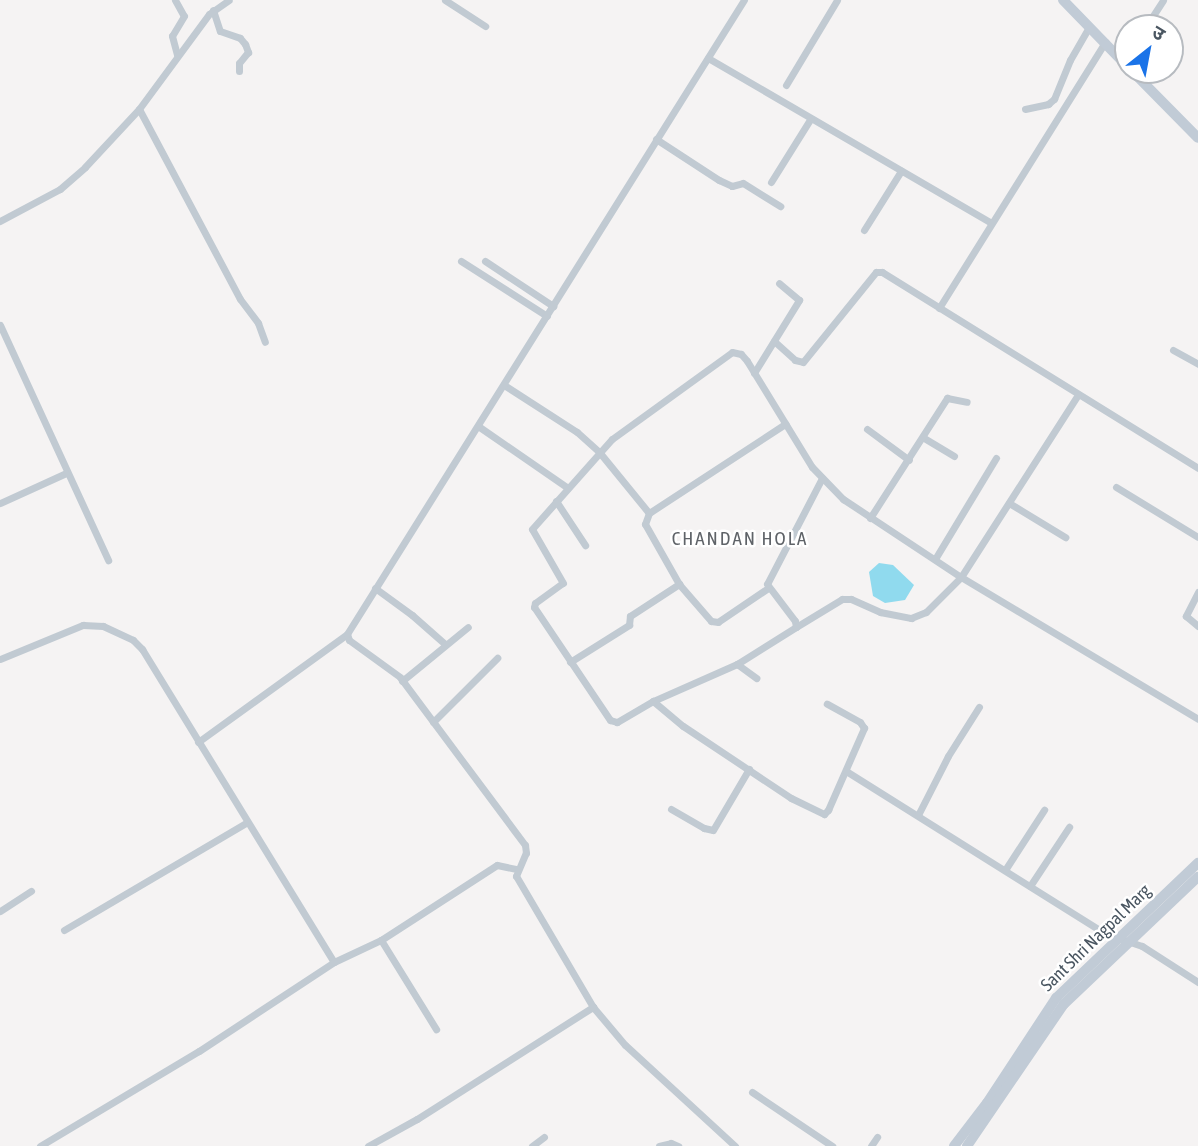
<!DOCTYPE html>
<html>
<head>
<meta charset="utf-8">
<style>
	body { margin:0 }
	#map { position:relative; width:1198px; height:1146px; overflow:hidden; background:#f5f3f3; font-family:"Asap Condensed","Noto Sans Devanagari",sans-serif }
	div>[style] { position:absolute }
	.water>* { inset:0; background:#90daee }
	.street>* { height:7px; margin:-3.5px; padding:0 3.5px; transform-origin:3.5px; border-radius:3.5px; background:#c1cad2 }
	.secondary>* { height:10px; margin:-5px; padding:0 5px; transform-origin:5px; border-radius:5px; background:#c1cbd6 }
	span { translate:-50% -50%; white-space:nowrap; text-align:center; line-height:1.15; -webkit-text-stroke:5px #fff; paint-order:stroke }
	.street-label { font-size:18px; color:#4a5661 }
	.neighbourhood-label { font-size:19px; color:#5f6368; letter-spacing:2px }
	.north { position:absolute; left:1114px; top:14px; width:70px; height:70px; box-sizing:border-box; background:#fff; border:2px solid #b7bbc0; border-radius:50%; rotate:31deg; font-size:19px; font-weight:700; line-height:28px; text-align:center; color:#4a5661 }
	.north::after { content:''; display:block; margin:auto; width:24px; height:32px; background:#1a73e8; clip-path:polygon(50% 0,100% 100%,50% 72%,0 100%) }
</style>
</head>
<body>
<div id="map">
	<div class="water">
		<div style="clip-path:polygon(879px 563px,893px 565px,914px 585px,905px 600px,885px 603px,873px 596px,869px 572px)"></div>
	</div>
	<div class="street">
		<div style="left:175px;top:0;width:18px;rotate:61deg"></div>
		<div style="left:184px;top:16px;width:23px;rotate:121deg"></div>
		<div style="left:172px;top:36px;width:20px;rotate:75deg"></div>
		<div style="left:445px;top:0;width:48px;rotate:33deg"></div>
		<div style="left:213px;top:10px;width:22px;rotate:72deg"></div>
		<div style="left:220px;top:31px;width:21px;rotate:19deg"></div>
		<div style="left:240px;top:38px;width:8px;rotate:50deg"></div>
		<div style="left:245px;top:44px;width:9px;rotate:69deg"></div>
		<div style="left:248px;top:52px;width:14px;rotate:129deg"></div>
		<div style="left:239px;top:63px;width:8px;rotate:90deg"></div>
		<div style="left:1145px;top:28px;width:33px;rotate:-57deg"></div>
		<div style="left:708px;top:58px;width:328px;rotate:30.2deg"></div>
		<div style="left:786px;top:85px;width:99px;rotate:-59deg"></div>
		<div style="left:139px;top:109px;width:215px;rotate:62deg"></div>
		<div style="left:240px;top:299px;width:30px;rotate:53deg"></div>
		<div style="left:258px;top:323px;width:20px;rotate:70deg"></div>
		<div style="left:1025px;top:109px;width:24px;rotate:-12deg"></div>
		<div style="left:1048px;top:104px;width:8px;rotate:-40deg"></div>
		<div style="left:1054px;top:99px;width:42px;rotate:-67.7deg"></div>
		<div style="left:1070px;top:60px;width:38px;rotate:-60deg"></div>
		<div style="left:656px;top:139px;width:75px;rotate:33.1deg"></div>
		<div style="left:719px;top:180px;width:14px;rotate:25deg"></div>
		<div style="left:732px;top:186px;width:11px;rotate:-15deg"></div>
		<div style="left:743px;top:183px;width:44px;rotate:31.9deg"></div>
		<div style="left:771px;top:182px;width:75px;rotate:-58deg"></div>
		<div style="left:0;top:221px;width:68px;rotate:-28.1deg"></div>
		<div style="left:60px;top:189px;width:33px;rotate:-41deg"></div>
		<div style="left:85px;top:167px;width:79px;rotate:-47deg"></div>
		<div style="left:139px;top:109px;width:118px;rotate:-53.6deg"></div>
		<div style="left:209px;top:14px;width:24px;rotate:-35deg"></div>
		<div style="left:864px;top:230px;width:70px;rotate:-57.9deg"></div>
		<div style="left:461px;top:261px;width:102px;rotate:32.6deg"></div>
		<div style="left:485px;top:261px;width:82px;rotate:33.5deg"></div>
		<div style="left:939px;top:308px;width:314px;rotate:-58deg"></div>
		<div style="left:0;top:325px;width:259px;rotate:65.3deg"></div>
		<div style="left:774px;top:341px;width:28px;rotate:42deg"></div>
		<div style="left:795px;top:360px;width:8px;rotate:14deg"></div>
		<div style="left:803px;top:362px;width:116px;rotate:-51deg"></div>
		<div style="left:876px;top:272px;width:6px"></div>
		<div style="left:882px;top:272px;width:372px;rotate:31.8deg"></div>
		<div style="left:1173px;top:350px;width:29px;rotate:29deg"></div>
		<div style="left:754px;top:373px;width:86px;rotate:-58.3deg"></div>
		<div style="left:799px;top:300px;width:26px;rotate:-140deg"></div>
		<div style="left:504px;top:385px;width:87px;rotate:32.8deg"></div>
		<div style="left:577px;top:432px;width:31px;rotate:42deg"></div>
		<div style="left:600px;top:453px;width:77px;rotate:50.8deg"></div>
		<div style="left:478px;top:426px;width:109px;rotate:34.6deg"></div>
		<div style="left:867px;top:429px;width:52px;rotate:36.4deg"></div>
		<div style="left:924px;top:438px;width:35px;rotate:31deg"></div>
		<div style="left:822px;top:478px;width:119px;rotate:117.4deg"></div>
		<div style="left:767px;top:584px;width:46px;rotate:52.9deg"></div>
		<div style="left:795px;top:621px;width:6px;rotate:81deg"></div>
		<div style="left:796px;top:627px;width:70px;rotate:147.9deg"></div>
		<div style="left:737px;top:664px;width:92px;rotate:156.2deg"></div>
		<div style="left:653px;top:701px;width:39px;rotate:40deg"></div>
		<div style="left:683px;top:726px;width:130px;rotate:33.7deg"></div>
		<div style="left:791px;top:798px;width:37px;rotate:26deg"></div>
		<div style="left:824px;top:814px;width:6px;rotate:-45deg"></div>
		<div style="left:828px;top:810px;width:90px;rotate:-66.3deg"></div>
		<div style="left:864px;top:728px;width:7px;rotate:-124deg"></div>
		<div style="left:860px;top:722px;width:38px;rotate:-151deg"></div>
		<div style="left:1116px;top:487px;width:96px;rotate:31.4deg"></div>
		<div style="left:556px;top:501px;width:53px;rotate:56.6deg"></div>
		<div style="left:0;top:503px;width:72px;rotate:-24.4deg"></div>
		<div style="left:1009px;top:503px;width:66px;rotate:31.3deg"></div>
		<div style="left:870px;top:518px;width:143px;rotate:-57.3deg"></div>
		<div style="left:947px;top:398px;width:20px;rotate:11deg"></div>
		<div style="left:935px;top:559px;width:118px;rotate:-58.9deg"></div>
		<div style="left:375px;top:588px;width:46px;rotate:36.1deg"></div>
		<div style="left:412px;top:615px;width:44px;rotate:41.3deg"></div>
		<div style="left:768px;top:588px;width:60px;rotate:145.8deg"></div>
		<div style="left:718px;top:622px;width:7px;rotate:-172deg"></div>
		<div style="left:711px;top:621px;width:49px;rotate:-130.9deg"></div>
		<div style="left:679px;top:584px;width:69px;rotate:-119.5deg"></div>
		<div style="left:645px;top:524px;width:12px;rotate:-70deg"></div>
		<div style="left:649px;top:513px;width:163px;rotate:-33.2deg"></div>
		<div style="left:1198px;top:592px;width:27px;rotate:117deg"></div>
		<div style="left:1186px;top:616px;width:16px;rotate:40deg"></div>
		<div style="left:796px;top:627px;width:54px;rotate:-31.3deg"></div>
		<div style="left:842px;top:599px;width:9px"></div>
		<div style="left:851px;top:599px;width:32px;rotate:24deg"></div>
		<div style="left:880px;top:612px;width:32px;rotate:11deg"></div>
		<div style="left:911px;top:618px;width:16px;rotate:-22deg"></div>
		<div style="left:926px;top:612px;width:49px;rotate:-45deg"></div>
		<div style="left:961px;top:577px;width:216px;rotate:-57.3deg"></div>
		<div style="left:0;top:659px;width:90px;rotate:-22.3deg"></div>
		<div style="left:83px;top:625px;width:20px;rotate:3deg"></div>
		<div style="left:103px;top:626px;width:33px;rotate:25deg"></div>
		<div style="left:133px;top:640px;width:13px;rotate:45deg"></div>
		<div style="left:142px;top:649px;width:367px;rotate:58.5deg"></div>
		<div style="left:334px;top:962px;width:52px;rotate:-25.1deg"></div>
		<div style="left:381px;top:940px;width:138px;rotate:-32.9deg"></div>
		<div style="left:497px;top:865px;width:19px;rotate:12deg"></div>
		<div style="left:570px;top:662px;width:70px;rotate:-32.1deg"></div>
		<div style="left:629px;top:625px;width:9px;rotate:-84deg"></div>
		<div style="left:630px;top:616px;width:59px;rotate:-33.1deg"></div>
		<div style="left:737px;top:664px;width:24px;rotate:36deg"></div>
		<div style="left:402px;top:681px;width:85px;rotate:-39.3deg"></div>
		<div style="left:653px;top:701px;width:42px;rotate:149.7deg"></div>
		<div style="left:617px;top:722px;width:7px;rotate:-164deg"></div>
		<div style="left:610px;top:720px;width:136px;rotate:-123.9deg"></div>
		<div style="left:534px;top:607px;width:4px;rotate:-76deg"></div>
		<div style="left:535px;top:603px;width:34px;rotate:-36deg"></div>
		<div style="left:563px;top:583px;width:62px;rotate:-119.9deg"></div>
		<div style="left:532px;top:529px;width:120px;rotate:-48.4deg"></div>
		<div style="left:612px;top:439px;width:148px;rotate:-35.9deg"></div>
		<div style="left:732px;top:352px;width:9px;rotate:13deg"></div>
		<div style="left:741px;top:354px;width:9px;rotate:49deg"></div>
		<div style="left:747px;top:361px;width:124px;rotate:58.5deg"></div>
		<div style="left:812px;top:467px;width:45px;rotate:45.9deg"></div>
		<div style="left:843px;top:499px;width:141px;rotate:33.5deg"></div>
		<div style="left:961px;top:577px;width:276px;rotate:30.9deg"></div>
		<div style="left:433px;top:722px;width:91px;rotate:-45deg"></div>
		<div style="left:198px;top:742px;width:184px;rotate:-35.9deg"></div>
		<div style="left:846px;top:771px;width:305px;rotate:32.1deg"></div>
		<div style="left:1104px;top:933px;width:40px;rotate:18.9deg"></div>
		<div style="left:1142px;top:946px;width:67px;rotate:32.7deg"></div>
		<div style="left:671px;top:809px;width:38px;rotate:30deg"></div>
		<div style="left:704px;top:828px;width:9px;rotate:13deg"></div>
		<div style="left:713px;top:830px;width:71px;rotate:-59.5deg"></div>
		<div style="left:918px;top:815px;width:66px;rotate:-63deg"></div>
		<div style="left:948px;top:756px;width:58px;rotate:-57.7deg"></div>
		<div style="left:1005px;top:870px;width:72px;rotate:-57deg"></div>
		<div style="left:1030px;top:886px;width:71px;rotate:-56.5deg"></div>
		<div style="left:0;top:911px;width:37px;rotate:-33deg"></div>
		<div style="left:64px;top:930px;width:212px;rotate:-30.5deg"></div>
		<div style="left:381px;top:940px;width:105px;rotate:58.3deg"></div>
		<div style="left:752px;top:1092px;width:97px;rotate:34deg"></div>
		<div style="left:40px;top:1146px;width:185px;rotate:-30.9deg"></div>
		<div style="left:199px;top:1051px;width:162px;rotate:-33.4deg"></div>
		<div style="left:368px;top:1146px;width:56px;rotate:-28.9deg"></div>
		<div style="left:417px;top:1119px;width:209px;rotate:-32.5deg"></div>
		<div style="left:532px;top:1146px;width:15px;rotate:-37deg"></div>
		<div style="left:659px;top:1146px;width:12px;rotate:-14deg"></div>
		<div style="left:671px;top:1143px;width:8px;rotate:23deg"></div>
		<div style="left:735px;top:1146px;width:149px;rotate:-137.4deg"></div>
		<div style="left:625px;top:1045px;width:50px;rotate:-130.1deg"></div>
		<div style="left:593px;top:1007px;width:152px;rotate:-120.4deg"></div>
		<div style="left:516px;top:876px;width:25px;rotate:-67deg"></div>
		<div style="left:526px;top:853px;width:8px;rotate:-97deg"></div>
		<div style="left:525px;top:845px;width:209px;rotate:-126.7deg"></div>
		<div style="left:400px;top:677px;width:63px;rotate:-144deg"></div>
		<div style="left:349px;top:640px;width:6px;rotate:-108deg"></div>
		<div style="left:347px;top:634px;width:748px;rotate:-57.95deg"></div>
		<div style="left:871px;top:1146px;width:11px;rotate:-56deg"></div>
	</div>
	<div class="secondary">
		<div style="left:1063px;top:0;width:93px;rotate:45.9deg"></div>
		<div style="left:1131px;top:70px;width:95px;rotate:45.4deg"></div>
		<div style="left:954px;top:1146px;width:54px;rotate:-52.5deg"></div>
		<div style="left:987px;top:1103px;width:126px;rotate:-56.7deg"></div>
		<div style="left:1056px;top:998px;width:196px;rotate:-43.6deg"></div>
		<div style="left:967px;top:1146px;width:172px;rotate:-55.7deg"></div>
		<div style="left:1064px;top:1004px;width:185px;rotate:-43.5deg"></div>
	</div>
	<div class="street-label">
		<span style="left:1096px;top:938px;rotate:-44deg">Sant Shri Nagpal Marg</span>
	</div>
	<div class="neighbourhood-label">
		<span style="left:740px;top:539px">CHANDAN HOLA</span>
	</div>
	<div class="north">उ</div>
</div>
</body>
</html>
